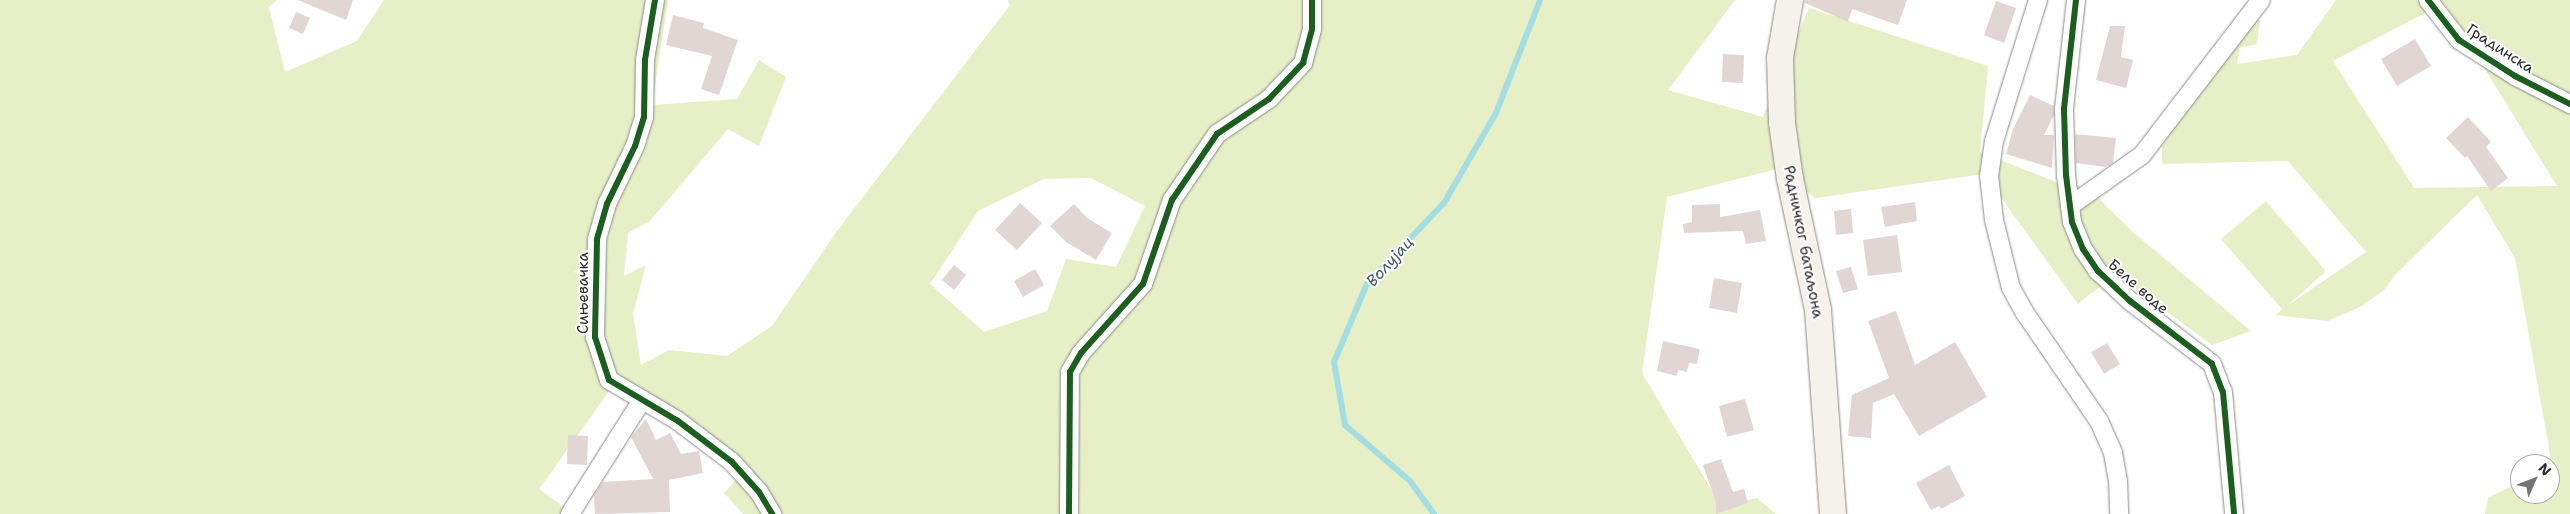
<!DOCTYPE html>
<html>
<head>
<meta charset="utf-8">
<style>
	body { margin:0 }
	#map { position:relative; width:2570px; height:514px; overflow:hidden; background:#fff; font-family:"Shantell Sans",sans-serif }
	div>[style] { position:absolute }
	.green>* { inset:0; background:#e6efc5 }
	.stream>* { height:6px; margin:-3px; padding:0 3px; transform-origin:3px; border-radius:3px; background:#a4dde2 }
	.building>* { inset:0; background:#e2d6d5 }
	.roads { filter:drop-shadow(0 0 1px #8a8a8a) drop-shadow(0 0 1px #8a8a8a) }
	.minor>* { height:18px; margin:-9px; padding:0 9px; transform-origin:9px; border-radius:9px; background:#fff }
	.primary>* { height:26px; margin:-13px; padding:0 13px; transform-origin:13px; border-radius:13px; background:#f5f1eb }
	.cycleway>* { height:6px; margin:-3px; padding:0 3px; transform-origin:3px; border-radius:3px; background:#1b5e20 }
	span { translate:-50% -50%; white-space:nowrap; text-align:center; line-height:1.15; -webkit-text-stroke:4px #fff; paint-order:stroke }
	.street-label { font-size:15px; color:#2b2b2b }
	.water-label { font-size:16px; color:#445c5e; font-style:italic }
	.north { position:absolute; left:2510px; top:454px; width:50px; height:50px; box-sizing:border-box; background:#fff; border:1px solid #aaa; border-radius:50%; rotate:46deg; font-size:14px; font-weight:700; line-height:20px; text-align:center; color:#2b2b2b }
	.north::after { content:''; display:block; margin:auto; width:18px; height:22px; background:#757575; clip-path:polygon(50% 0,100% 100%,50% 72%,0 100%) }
</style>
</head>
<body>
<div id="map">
	<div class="green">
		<div style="clip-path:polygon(evenodd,0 0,277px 0,269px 7px,285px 72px,357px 41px,384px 0,668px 0,652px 105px,737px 99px,759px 60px,786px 77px,759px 146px,728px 129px,650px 221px,628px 233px,624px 276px,646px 265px,633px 313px,641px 365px,669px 350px,727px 356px,772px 326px,837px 231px,1010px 5px,1008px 0,1735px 0,1668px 90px,1763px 117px,1809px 8px,1988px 66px,1980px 152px,2099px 199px,2134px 233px,2251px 331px,2212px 345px,2116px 274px,2078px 304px,1984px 174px,1815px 198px,1777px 169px,1667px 197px,1642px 373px,1721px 506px,1757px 498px,1776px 514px,743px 514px,724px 493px,748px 466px,620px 376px,539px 489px,573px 514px,0 514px,0 0,1091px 178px,1145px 206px,1116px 267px,1066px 259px,1047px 311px,984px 332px,930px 284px,978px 211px,1044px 179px,1091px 178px)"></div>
		<div style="clip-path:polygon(evenodd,2336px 0,2570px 0,2570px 514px,2485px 514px,2488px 498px,2520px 482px,2520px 494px,2550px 494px,2552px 465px,2515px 258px,2477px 195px,2394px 276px,2384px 290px,2360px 307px,2328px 321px,2276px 315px,2282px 309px,2221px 239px,2266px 201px,2326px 271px,2287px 306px,2366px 252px,2288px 161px,2162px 164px,2162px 147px,2238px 22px,2260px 20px,2257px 44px,2240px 48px,2237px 64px,2297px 55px,2336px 0,2444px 3px,2557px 186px,2414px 188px,2333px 61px,2444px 3px)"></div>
	</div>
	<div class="stream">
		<div style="left:1434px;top:514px;width:41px;rotate:-126deg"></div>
		<div style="left:1410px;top:481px;width:86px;rotate:-139.3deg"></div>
		<div style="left:1345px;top:425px;width:64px;rotate:-99.9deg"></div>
		<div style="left:1334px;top:362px;width:85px;rotate:-67.1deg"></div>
		<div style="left:1367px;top:284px;width:112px;rotate:-46.5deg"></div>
		<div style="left:1444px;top:203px;width:104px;rotate:-60deg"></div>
		<div style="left:1496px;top:113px;width:121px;rotate:-68.7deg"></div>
	</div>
	<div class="building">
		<div style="clip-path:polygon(298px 0,353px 0,346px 20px)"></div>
		<div style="clip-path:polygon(1805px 0,1907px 0,1898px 25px,1852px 9px,1848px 22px,1805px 3px)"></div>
		<div style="clip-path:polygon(1996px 1px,2016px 8px,2004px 43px,1984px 35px)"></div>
		<div style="clip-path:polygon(296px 12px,310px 18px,303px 34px,289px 28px)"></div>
		<div style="clip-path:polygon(673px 15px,704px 23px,703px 28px,738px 40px,719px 95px,701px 89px,712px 56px,666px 45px)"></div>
		<div style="clip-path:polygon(2110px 26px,2125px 26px,2121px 57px,2133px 60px,2126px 88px,2096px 80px)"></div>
		<div style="clip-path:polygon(2415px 39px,2431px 66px,2397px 86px,2381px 59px)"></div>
		<div style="clip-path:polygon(1723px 54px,1744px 55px,1743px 83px,1722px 82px)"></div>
		<div style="clip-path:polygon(2030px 95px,2054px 106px,2054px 115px,2044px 135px,2054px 135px,2052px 168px,2006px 154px,2013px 129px)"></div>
		<div style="clip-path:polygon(2468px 117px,2491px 142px,2486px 147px,2508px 178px,2491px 191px,2467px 156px,2465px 158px,2446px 138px)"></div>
		<div style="clip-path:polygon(2075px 134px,2116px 138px,2113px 163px,2106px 167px,2076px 163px)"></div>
		<div style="clip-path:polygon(1915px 202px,1917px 221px,1885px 227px,1881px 207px)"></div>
		<div style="clip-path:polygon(1020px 203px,1042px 223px,1017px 250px,995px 230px)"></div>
		<div style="clip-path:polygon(1074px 204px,1087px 218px,1112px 233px,1096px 260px,1066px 242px,1050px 226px)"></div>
		<div style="clip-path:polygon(1720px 204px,1720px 217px,1760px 210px,1766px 241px,1746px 244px,1743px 231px,1684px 233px,1683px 224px,1692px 222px,1692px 205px)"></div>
		<div style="clip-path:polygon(1851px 209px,1853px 233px,1836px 235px,1834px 211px)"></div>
		<div style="clip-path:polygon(1897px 235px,1902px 272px,1868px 276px,1863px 240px)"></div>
		<div style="clip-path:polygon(954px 265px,966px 275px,954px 290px,942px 280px)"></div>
		<div style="clip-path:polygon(1851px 267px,1858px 289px,1843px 293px,1836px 271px)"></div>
		<div style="clip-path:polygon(1035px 269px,1044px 285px,1023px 297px,1014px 281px)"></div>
		<div style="clip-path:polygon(1714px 278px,1742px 283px,1737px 313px,1709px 308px)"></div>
		<div style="clip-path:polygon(1896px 311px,1915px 365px,1955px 342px,1987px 397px,1919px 436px,1894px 394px,1873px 403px,1871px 438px,1848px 436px,1852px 395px,1889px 378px,1868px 321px)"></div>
		<div style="clip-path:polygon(1663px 341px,1700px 349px,1697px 364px,1689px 363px,1687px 372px,1678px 370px,1677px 376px,1657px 371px)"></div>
		<div style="clip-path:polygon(2107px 343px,2120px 364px,2104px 374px,2091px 352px)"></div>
		<div style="clip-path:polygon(1745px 399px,1754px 430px,1727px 437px,1719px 406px)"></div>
		<div style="clip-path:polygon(646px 419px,656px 440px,670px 433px,681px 454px,699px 451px,703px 473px,669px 480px,670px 512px,595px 514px,594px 495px,603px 482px,653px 479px,631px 437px)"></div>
		<div style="clip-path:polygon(568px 435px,588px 436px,587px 465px,567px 464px)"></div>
		<div style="clip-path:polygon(1721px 459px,1733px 492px,1744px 489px,1748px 503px,1716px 514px,1716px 503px,1703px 465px)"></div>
		<div style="clip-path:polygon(1949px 465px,1965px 496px,1941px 509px,1939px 506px,1931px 510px,1916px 483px)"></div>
	</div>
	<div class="roads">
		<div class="minor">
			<div style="left:655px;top:0;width:61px;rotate:99.5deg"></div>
			<div style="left:645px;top:60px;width:57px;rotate:91deg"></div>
			<div style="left:644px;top:117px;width:30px;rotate:107deg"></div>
			<div style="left:635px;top:146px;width:64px;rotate:115.8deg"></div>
			<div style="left:607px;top:204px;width:37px;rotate:106deg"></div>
			<div style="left:597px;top:240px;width:97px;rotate:91.2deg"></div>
			<div style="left:595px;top:337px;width:45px;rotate:72deg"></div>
			<div style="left:609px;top:380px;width:80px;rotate:30.7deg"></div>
			<div style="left:678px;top:421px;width:68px;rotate:37.2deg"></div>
			<div style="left:732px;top:462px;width:40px;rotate:48deg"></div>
			<div style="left:759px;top:492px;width:26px;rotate:59deg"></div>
			<div style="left:2038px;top:0;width:148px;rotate:107.3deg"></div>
			<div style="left:1994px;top:141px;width:34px;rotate:98deg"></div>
			<div style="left:1989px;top:175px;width:45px;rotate:83.7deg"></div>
			<div style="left:1994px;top:220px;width:70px;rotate:76deg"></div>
			<div style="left:2011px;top:288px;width:29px;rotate:61deg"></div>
			<div style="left:2025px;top:313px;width:131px;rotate:55.6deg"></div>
			<div style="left:2099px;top:421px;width:35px;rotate:66deg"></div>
			<div style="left:2113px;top:453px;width:27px;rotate:80deg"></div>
			<div style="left:2118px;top:480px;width:34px;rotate:88deg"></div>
			<div style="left:2076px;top:0;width:110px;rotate:96.3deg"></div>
			<div style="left:2064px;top:109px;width:66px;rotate:88.3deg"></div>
			<div style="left:2066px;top:175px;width:47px;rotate:82.7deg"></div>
			<div style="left:2072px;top:222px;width:29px;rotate:68deg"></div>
			<div style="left:2083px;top:249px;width:27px;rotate:56deg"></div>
			<div style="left:2098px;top:271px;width:44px;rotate:43.2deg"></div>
			<div style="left:2130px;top:301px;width:103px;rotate:37.5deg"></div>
			<div style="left:2212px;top:364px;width:30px;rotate:69deg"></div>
			<div style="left:2223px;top:392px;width:122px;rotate:84.8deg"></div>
			<div style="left:2428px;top:0;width:51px;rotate:52.2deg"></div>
			<div style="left:2459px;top:40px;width:67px;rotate:32.7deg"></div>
			<div style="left:2515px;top:76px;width:62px;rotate:27deg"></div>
			<div style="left:2070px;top:206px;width:88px;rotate:-35.3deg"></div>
			<div style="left:2142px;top:155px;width:195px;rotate:-52.5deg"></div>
			<div style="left:570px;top:514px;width:135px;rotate:-57.7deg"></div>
			<div style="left:1069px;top:514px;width:142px;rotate:-89.6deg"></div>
			<div style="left:1070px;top:372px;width:22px;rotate:-60deg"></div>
			<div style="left:1081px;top:353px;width:93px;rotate:-48.1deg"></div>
			<div style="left:1143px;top:284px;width:89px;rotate:-71deg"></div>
			<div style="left:1172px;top:200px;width:80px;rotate:-55.7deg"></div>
			<div style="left:1217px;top:134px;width:63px;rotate:-33.9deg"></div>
			<div style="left:1269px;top:99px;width:50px;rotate:-46.6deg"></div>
			<div style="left:1303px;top:63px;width:35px;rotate:-75deg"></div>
			<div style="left:1312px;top:29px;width:29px;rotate:-90deg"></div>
		</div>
		<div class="primary">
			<div style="left:1790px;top:0;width:59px;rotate:99.8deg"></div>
			<div style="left:1780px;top:58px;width:65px;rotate:88.2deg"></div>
			<div style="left:1782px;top:123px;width:57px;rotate:81.9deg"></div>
			<div style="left:1790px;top:179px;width:134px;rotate:77.9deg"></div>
			<div style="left:1818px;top:310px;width:205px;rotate:85.8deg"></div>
		</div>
	</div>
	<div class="cycleway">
		<div style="left:655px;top:0;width:61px;rotate:99.5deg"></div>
		<div style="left:645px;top:60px;width:57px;rotate:91deg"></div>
		<div style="left:644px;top:117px;width:30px;rotate:107deg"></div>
		<div style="left:635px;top:146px;width:64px;rotate:115.8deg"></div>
		<div style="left:607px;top:204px;width:37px;rotate:106deg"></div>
		<div style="left:597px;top:240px;width:97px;rotate:91.2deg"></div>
		<div style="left:595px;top:337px;width:45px;rotate:72deg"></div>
		<div style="left:609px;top:380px;width:80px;rotate:30.7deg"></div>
		<div style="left:678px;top:421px;width:68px;rotate:37.2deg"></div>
		<div style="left:732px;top:462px;width:40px;rotate:48deg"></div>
		<div style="left:759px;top:492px;width:26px;rotate:59deg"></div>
		<div style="left:2076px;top:0;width:110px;rotate:96.3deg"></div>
		<div style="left:2064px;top:109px;width:66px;rotate:88.3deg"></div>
		<div style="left:2066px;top:175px;width:47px;rotate:82.7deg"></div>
		<div style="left:2072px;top:222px;width:29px;rotate:68deg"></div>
		<div style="left:2083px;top:249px;width:27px;rotate:56deg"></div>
		<div style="left:2098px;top:271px;width:44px;rotate:43.2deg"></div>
		<div style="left:2130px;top:301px;width:103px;rotate:37.5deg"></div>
		<div style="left:2212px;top:364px;width:30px;rotate:69deg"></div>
		<div style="left:2223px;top:392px;width:122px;rotate:84.8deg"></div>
		<div style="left:2428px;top:0;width:51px;rotate:52.2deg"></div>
		<div style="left:2459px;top:40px;width:67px;rotate:32.7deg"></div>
		<div style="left:2515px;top:76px;width:62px;rotate:27deg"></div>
		<div style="left:1069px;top:514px;width:142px;rotate:-89.6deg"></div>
		<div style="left:1070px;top:372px;width:22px;rotate:-60deg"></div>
		<div style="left:1081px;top:353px;width:93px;rotate:-48.1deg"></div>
		<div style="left:1143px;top:284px;width:89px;rotate:-71deg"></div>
		<div style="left:1172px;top:200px;width:80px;rotate:-55.7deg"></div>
		<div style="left:1217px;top:134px;width:63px;rotate:-33.9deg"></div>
		<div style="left:1269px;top:99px;width:50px;rotate:-46.6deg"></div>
		<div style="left:1303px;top:63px;width:35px;rotate:-75deg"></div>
		<div style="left:1312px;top:29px;width:29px;rotate:-90deg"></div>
	</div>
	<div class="street-label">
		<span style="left:2500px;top:49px;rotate:33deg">Градинска</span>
		<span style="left:1803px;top:242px;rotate:79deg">Радничког батаљона</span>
		<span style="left:2138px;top:287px;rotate:41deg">Беле воде</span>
		<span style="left:584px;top:293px;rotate:-90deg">Сињевачка</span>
	</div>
	<div class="water-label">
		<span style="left:1390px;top:262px;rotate:-48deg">Волујац</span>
	</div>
	<div class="north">N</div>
</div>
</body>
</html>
